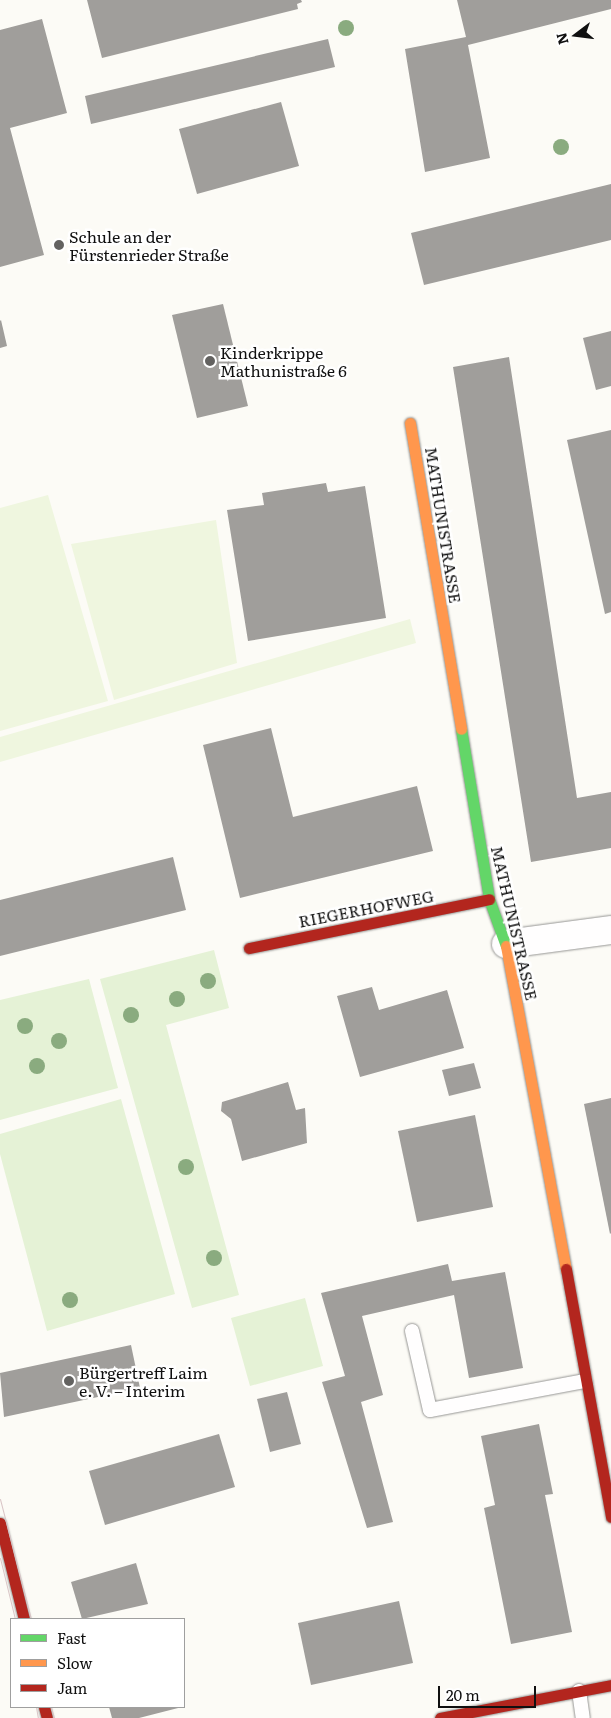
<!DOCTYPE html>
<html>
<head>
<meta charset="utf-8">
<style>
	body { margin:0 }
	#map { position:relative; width:611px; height:1718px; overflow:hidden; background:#fcfbf6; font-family:Literata,serif }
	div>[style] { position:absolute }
	.green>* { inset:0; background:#e5f2d6 }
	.pitch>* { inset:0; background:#eff6df }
	.building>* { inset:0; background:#a09e9b }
	.roads { filter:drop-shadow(0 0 1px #969694) drop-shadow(0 0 1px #969694) }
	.lane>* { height:14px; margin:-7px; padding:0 7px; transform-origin:7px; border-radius:7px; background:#fffefe }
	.street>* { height:28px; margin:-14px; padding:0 14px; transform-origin:14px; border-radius:14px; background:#fffefe }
	.fast>* { height:11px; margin:-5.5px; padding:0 5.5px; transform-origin:5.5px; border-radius:5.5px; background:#63d668 }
	.slow>* { height:11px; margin:-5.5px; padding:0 5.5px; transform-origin:5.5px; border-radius:5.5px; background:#ff974d }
	.jam>* { height:11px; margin:-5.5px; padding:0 5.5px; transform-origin:5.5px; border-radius:5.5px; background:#b3261e }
	.tram>* { height:1px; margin:-0.5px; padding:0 0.5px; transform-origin:0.5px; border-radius:0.5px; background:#d9c5c6 }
	.trees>* { width:16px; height:16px; margin:-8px; border-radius:50%; background:#8aab7f }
	.dots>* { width:14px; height:14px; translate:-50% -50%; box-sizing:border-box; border:2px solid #fff; border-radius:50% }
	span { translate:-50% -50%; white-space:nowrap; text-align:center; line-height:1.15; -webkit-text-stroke:5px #fff; paint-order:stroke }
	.poi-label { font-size:16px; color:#101010 }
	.left { translate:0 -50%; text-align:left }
	.street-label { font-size:16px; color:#101010 }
	.legend { position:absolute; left:10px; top:1618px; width:175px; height:90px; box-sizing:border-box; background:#fff; border:1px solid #9f9f9f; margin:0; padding:6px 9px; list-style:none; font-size:15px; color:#101010 }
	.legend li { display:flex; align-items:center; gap:10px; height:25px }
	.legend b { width:25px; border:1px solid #9f9f9f }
	.north { position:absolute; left:551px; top:10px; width:50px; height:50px; -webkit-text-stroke:4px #fff; paint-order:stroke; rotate:255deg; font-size:14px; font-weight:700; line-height:20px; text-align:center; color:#101010 }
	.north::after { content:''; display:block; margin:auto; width:18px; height:22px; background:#101010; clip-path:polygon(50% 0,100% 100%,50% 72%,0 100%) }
	.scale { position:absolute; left:438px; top:1686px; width:98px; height:22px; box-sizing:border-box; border:2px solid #101010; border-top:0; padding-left:6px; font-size:15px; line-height:18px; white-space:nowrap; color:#101010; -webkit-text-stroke:4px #fff; paint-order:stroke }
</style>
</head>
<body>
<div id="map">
	<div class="green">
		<div style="clip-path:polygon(214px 950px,229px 1008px,166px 1025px,239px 1295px,192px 1308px,100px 979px)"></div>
		<div style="clip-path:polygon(89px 979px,118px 1088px,0 1120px,0 1000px)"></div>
		<div style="clip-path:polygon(121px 1099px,175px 1294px,47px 1331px,0 1154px,0 1134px)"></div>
		<div style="clip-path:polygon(305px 1298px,323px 1366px,250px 1386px,231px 1318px)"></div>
	</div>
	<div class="pitch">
		<div style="clip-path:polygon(48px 495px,108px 701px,0 731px,0 508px)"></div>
		<div style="clip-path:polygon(216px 520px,237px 663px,114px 700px,71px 544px)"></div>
		<div style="clip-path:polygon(410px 619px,416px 643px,0 762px,0 737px)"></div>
	</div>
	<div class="building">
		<div style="clip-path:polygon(87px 0,301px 0,302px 2px,297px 4px,298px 9px,102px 58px)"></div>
		<div style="clip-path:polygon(457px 0,611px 0,611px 9px,468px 45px,490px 158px,425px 172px,405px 49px,466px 37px)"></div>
		<div style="clip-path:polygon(42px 19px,67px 113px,10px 128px,44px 255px,0 267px,0 30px)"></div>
		<div style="clip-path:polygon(328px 39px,335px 67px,91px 124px,85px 96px)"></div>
		<div style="clip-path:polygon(281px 102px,299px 166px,197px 194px,179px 129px)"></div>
		<div style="clip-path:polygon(611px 184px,611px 240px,424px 285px,411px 233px)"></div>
		<div style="clip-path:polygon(223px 304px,248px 406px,197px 418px,172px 315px)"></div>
		<div style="clip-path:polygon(1px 320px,7px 346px,0 348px,0 321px)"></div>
		<div style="clip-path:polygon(611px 331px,611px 386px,596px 390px,583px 338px)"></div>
		<div style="clip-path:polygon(509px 357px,577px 798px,611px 792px,611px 848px,531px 862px,453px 367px)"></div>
		<div style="clip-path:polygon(611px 430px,611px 612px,605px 614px,567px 440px)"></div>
		<div style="clip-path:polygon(326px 483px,328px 492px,365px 486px,386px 618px,248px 641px,227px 510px,264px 505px,262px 493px)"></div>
		<div style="clip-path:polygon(271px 728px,293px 817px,417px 786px,433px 851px,240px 898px,203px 745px)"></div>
		<div style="clip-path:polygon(173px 857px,186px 910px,0 956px,0 900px)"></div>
		<div style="clip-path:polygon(372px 987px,379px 1010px,447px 990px,464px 1048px,360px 1077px,337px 996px)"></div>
		<div style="clip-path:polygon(474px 1063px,481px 1088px,449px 1096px,442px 1070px)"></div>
		<div style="clip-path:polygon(288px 1082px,296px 1110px,305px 1108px,307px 1143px,242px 1161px,231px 1119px,221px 1111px,222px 1102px)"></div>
		<div style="clip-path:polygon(611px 1098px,611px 1233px,610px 1234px,584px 1104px)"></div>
		<div style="clip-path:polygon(475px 1115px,493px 1207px,417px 1222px,398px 1131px)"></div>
		<div style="clip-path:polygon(448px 1264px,452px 1281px,505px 1272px,523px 1368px,469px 1378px,454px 1295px,362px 1316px,383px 1395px,361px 1402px,393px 1522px,367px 1528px,322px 1382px,345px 1376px,321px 1293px)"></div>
		<div style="clip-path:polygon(131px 1345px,140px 1388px,4px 1417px,0 1373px)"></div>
		<div style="clip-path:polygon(287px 1392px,301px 1444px,270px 1452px,257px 1399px)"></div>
		<div style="clip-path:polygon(539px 1424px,553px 1494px,545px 1495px,572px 1632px,511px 1644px,484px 1508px,495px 1505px,481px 1436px)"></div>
		<div style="clip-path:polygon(219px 1434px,235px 1487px,105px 1525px,89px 1471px)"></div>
		<div style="clip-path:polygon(136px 1563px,148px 1604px,82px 1619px,71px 1582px)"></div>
		<div style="clip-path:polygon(399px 1601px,413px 1663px,311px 1685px,298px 1623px)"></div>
		<div style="clip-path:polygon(109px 1707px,182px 1707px,139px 1718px,112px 1718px)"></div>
	</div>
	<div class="roads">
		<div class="lane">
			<div style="left:412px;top:1331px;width:81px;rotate:77.2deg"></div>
			<div style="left:430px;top:1410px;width:158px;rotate:-10.6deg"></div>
			<div style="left:579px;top:1691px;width:27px;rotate:82deg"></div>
		</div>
		<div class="street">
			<div style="left:506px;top:944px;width:106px;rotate:-7.6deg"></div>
		</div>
		<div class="fast">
			<div style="left:461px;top:729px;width:172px;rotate:80.6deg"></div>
			<div style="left:489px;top:899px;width:50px;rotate:70.1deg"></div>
		</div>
		<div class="slow">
			<div style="left:410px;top:423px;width:310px;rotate:80.5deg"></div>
			<div style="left:506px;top:946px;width:329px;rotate:79.5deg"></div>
		</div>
		<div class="jam">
			<div style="left:249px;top:948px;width:245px;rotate:-11.5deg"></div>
			<div style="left:566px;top:1269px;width:252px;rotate:79.7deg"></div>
			<div style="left:0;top:1523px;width:99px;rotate:76deg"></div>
			<div style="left:44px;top:1707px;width:11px;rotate:75deg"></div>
			<div style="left:440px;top:1718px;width:174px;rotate:-10.9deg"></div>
		</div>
	</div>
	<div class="tram">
		<div style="left:0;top:1499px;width:124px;rotate:75.5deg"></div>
		<div style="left:0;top:1558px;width:63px;rotate:76.2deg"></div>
		<div style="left:36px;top:1707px;width:11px;rotate:80deg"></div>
		<div style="left:51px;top:1707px;width:11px;rotate:75deg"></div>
	</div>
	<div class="trees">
		<div style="left:346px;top:28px"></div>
		<div style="left:561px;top:147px"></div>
		<div style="left:208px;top:981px"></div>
		<div style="left:177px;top:999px"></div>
		<div style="left:131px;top:1015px"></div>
		<div style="left:25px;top:1026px"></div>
		<div style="left:59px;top:1041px"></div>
		<div style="left:37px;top:1066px"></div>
		<div style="left:186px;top:1167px"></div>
		<div style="left:214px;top:1258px"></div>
		<div style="left:70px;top:1300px"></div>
	</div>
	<div class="dots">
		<div style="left:59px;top:245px;background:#636260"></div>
		<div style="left:210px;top:361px;background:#636260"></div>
		<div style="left:69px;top:1381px;background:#636260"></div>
	</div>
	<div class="poi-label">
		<span class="left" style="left:69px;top:245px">Schule an der<br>Fürstenrieder Straße</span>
		<span class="left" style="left:220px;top:361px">Kinderkrippe<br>Mathunistraße 6</span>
		<span class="left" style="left:79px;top:1381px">Bürgertreff Laim<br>e. V. – Interim</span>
	</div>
	<div class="street-label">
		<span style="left:444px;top:525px;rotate:81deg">MATHUNISTRASSE</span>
		<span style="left:366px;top:908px;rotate:-11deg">RIEGERHOFWEG</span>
		<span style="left:515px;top:923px;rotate:77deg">MATHUNISTRASSE</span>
	</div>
	<ul class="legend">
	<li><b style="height:6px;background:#63d668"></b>Fast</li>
	<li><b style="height:6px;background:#ff974d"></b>Slow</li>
	<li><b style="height:6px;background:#b3261e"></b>Jam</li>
	</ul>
	<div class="north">N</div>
	<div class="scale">20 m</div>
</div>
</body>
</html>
